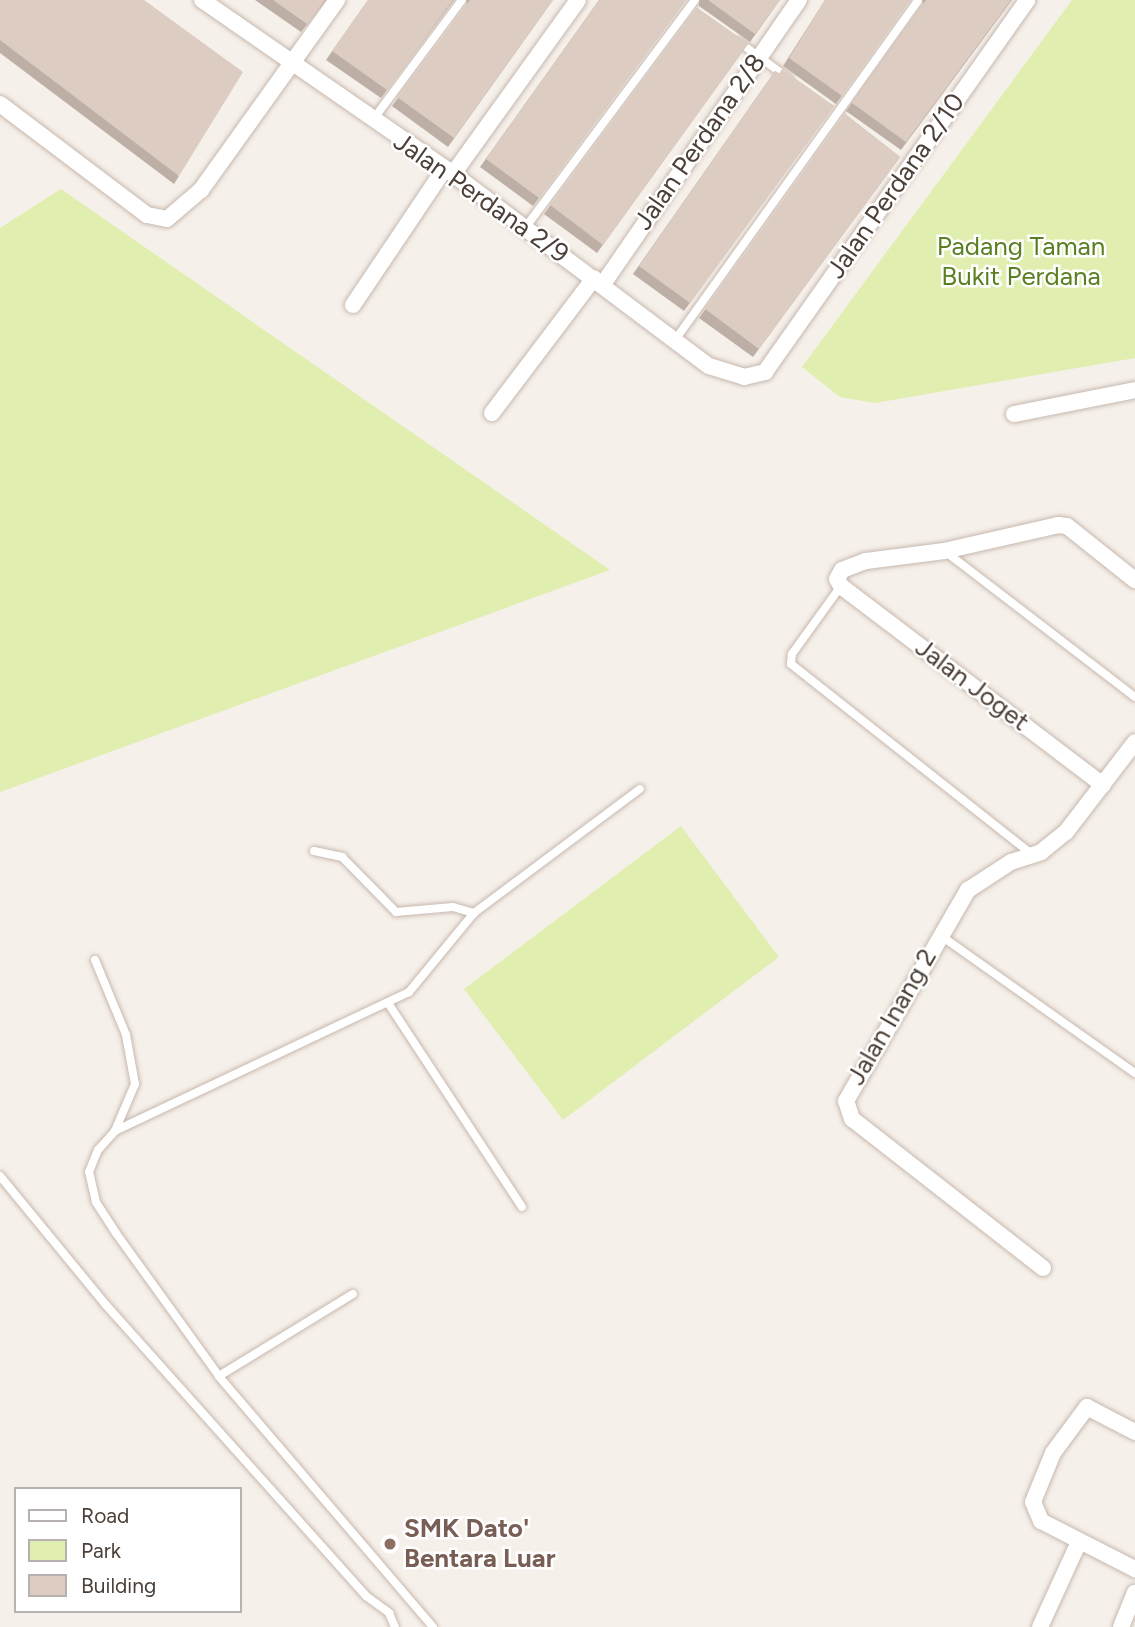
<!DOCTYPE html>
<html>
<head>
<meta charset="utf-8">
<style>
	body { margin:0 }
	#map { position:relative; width:1135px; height:1627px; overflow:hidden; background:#f6f0ea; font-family:Figtree,sans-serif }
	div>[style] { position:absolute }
	.green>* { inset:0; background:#e0eeb0 }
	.roads { filter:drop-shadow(0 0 2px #c6b8ae) drop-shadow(0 0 2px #c6b8ae) }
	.lane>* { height:8px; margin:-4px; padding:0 4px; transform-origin:4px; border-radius:4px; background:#fff }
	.street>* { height:16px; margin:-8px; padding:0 8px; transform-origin:8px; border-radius:8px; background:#fff }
	.wall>* { inset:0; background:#bdafa6 }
	.building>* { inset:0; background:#dcccc1 }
	.dots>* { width:19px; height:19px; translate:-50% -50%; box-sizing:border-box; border:4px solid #fff; border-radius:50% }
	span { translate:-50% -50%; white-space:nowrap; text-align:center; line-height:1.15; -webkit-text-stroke:5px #fff; paint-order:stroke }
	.street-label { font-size:26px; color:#4b3f37 }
	.park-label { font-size:26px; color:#5a7e22 }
	.education-label { font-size:26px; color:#785e54; font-weight:700 }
	.left { translate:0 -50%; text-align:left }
	.legend { position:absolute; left:14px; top:1487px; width:228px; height:126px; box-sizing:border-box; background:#fff; border:2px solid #b7b2af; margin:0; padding:9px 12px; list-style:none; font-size:21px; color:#4b3f37 }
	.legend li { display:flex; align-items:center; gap:14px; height:35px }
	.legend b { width:35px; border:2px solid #b7b2af }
</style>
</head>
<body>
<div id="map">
	<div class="green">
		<div style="clip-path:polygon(1072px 0,1135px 0,1135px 358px,875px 403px,840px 397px,802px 367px)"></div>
		<div style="clip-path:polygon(61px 189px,610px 570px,0 792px,0 228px)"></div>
		<div style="clip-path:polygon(681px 826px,779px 957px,563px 1120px,464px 989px)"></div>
	</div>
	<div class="roads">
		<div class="lane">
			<div style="left:739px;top:42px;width:61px;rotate:36.3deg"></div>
			<div style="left:372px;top:121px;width:151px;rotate:-53.4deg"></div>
			<div style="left:525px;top:228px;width:284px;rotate:-53.3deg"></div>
			<div style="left:675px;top:340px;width:418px;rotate:-54.4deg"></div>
			<div style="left:946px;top:552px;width:238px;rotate:37.5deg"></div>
			<div style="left:841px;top:586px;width:84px;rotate:125.8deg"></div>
			<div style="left:792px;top:654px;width:10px;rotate:96deg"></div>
			<div style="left:791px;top:664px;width:307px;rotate:38.3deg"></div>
			<div style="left:314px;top:851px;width:29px;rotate:12deg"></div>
			<div style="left:342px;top:857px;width:77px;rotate:45.5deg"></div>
			<div style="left:396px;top:912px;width:57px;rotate:-5deg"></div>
			<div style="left:453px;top:907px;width:22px;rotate:16deg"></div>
			<div style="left:940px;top:935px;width:239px;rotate:35.3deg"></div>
			<div style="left:95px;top:960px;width:81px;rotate:67.5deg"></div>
			<div style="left:126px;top:1035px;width:50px;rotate:79.6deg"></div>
			<div style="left:135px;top:1084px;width:51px;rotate:113.1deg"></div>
			<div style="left:388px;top:1003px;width:244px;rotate:56.7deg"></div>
			<div style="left:0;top:1176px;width:167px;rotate:50.6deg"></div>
			<div style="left:106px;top:1305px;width:390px;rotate:48.2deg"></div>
			<div style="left:366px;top:1596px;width:29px;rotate:36deg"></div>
			<div style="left:389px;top:1613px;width:15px;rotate:67deg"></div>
			<div style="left:219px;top:1376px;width:157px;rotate:-31.5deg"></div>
			<div style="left:433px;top:1627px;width:330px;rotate:-130.5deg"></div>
			<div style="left:219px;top:1376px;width:176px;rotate:-125.8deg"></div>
			<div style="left:116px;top:1233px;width:37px;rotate:-123deg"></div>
			<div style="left:96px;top:1202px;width:31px;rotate:-103deg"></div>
			<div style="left:89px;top:1172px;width:24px;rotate:-68deg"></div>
			<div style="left:98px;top:1150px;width:25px;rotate:-48deg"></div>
			<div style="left:115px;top:1131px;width:325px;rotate:-25.3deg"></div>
			<div style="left:409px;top:992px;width:102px;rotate:-50.6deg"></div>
			<div style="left:474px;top:913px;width:207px;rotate:-36.8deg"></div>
		</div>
		<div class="street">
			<div style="left:202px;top:0;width:305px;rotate:34.7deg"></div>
			<div style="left:453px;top:174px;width:320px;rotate:36.9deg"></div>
			<div style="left:709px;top:366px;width:37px;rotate:17deg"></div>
			<div style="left:744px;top:377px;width:22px;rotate:-13deg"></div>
			<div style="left:765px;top:372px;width:455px;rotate:-54.8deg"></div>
			<div style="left:0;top:104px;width:184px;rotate:37.1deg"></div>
			<div style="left:147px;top:215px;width:20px;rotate:11deg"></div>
			<div style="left:167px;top:219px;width:45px;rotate:-40.5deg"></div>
			<div style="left:201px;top:190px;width:234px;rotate:-54.4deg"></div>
			<div style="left:453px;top:174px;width:214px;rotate:-54.3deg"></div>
			<div style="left:603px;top:284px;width:345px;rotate:-55.4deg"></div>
			<div style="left:353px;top:305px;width:161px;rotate:-56.1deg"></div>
			<div style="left:492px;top:413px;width:169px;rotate:-52.9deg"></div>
			<div style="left:1014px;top:414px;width:123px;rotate:-11.2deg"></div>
			<div style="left:1103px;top:785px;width:329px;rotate:-142.8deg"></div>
			<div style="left:841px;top:586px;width:8px;rotate:-120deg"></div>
			<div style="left:837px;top:579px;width:10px;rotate:-61deg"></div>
			<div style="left:842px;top:570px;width:26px;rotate:-21deg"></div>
			<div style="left:866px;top:561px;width:79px;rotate:-7.3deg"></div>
			<div style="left:944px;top:551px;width:117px;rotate:-12.8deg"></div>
			<div style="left:1058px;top:525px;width:9px;rotate:6deg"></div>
			<div style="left:1067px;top:526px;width:87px;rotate:38.5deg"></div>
			<div style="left:1043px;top:1268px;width:242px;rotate:-142deg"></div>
			<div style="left:852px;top:1119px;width:19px;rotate:-108deg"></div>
			<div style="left:846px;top:1101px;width:244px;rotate:-60deg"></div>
			<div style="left:968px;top:890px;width:51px;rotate:-33.1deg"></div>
			<div style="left:1011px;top:862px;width:32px;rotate:-18deg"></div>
			<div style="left:1041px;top:852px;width:32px;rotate:-39deg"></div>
			<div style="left:1066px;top:832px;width:113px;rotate:-52.5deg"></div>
			<div style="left:1135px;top:1432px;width:54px;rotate:-152.5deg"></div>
			<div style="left:1087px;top:1407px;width:57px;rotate:126.5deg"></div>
			<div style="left:1053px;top:1453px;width:53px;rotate:112.2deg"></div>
			<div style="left:1033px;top:1502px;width:21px;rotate:67deg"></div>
			<div style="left:1041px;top:1521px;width:106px;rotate:27.1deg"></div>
			<div style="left:1040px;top:1627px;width:94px;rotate:-65.4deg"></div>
			<div style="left:1121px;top:1627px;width:37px;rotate:-68deg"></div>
		</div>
	</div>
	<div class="wall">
		<div style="clip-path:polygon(0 0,179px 176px,174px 184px,0 53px)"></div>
		<div style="clip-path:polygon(255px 0,326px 0,301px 32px)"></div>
		<div style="clip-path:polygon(368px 0,454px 0,381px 98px,326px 60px)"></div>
		<div style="clip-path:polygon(466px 0,553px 0,448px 147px,392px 106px,467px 4px)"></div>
		<div style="clip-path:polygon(599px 0,686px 0,533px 206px,480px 167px)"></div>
		<div style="clip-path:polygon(699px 0,780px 0,750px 42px,699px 6px)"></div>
		<div style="clip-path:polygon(825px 0,910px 0,836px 104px,783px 66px)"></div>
		<div style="clip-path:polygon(922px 0,1012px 0,901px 150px,846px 111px,923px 4px)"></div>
		<div style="clip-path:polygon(697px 8px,748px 44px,597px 253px,544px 214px)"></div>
		<div style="clip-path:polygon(775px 71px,834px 106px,684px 311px,633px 274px)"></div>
		<div style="clip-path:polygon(845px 114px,900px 157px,753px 357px,699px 318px)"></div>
	</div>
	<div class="building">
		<div style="clip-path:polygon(0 0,144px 0,243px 72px,179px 176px,0 40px)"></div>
		<div style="clip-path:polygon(273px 0,325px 0,307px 24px)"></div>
		<div style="clip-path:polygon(368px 0,453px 0,387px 90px,332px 51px)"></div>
		<div style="clip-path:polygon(470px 0,553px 0,454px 138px,397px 97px)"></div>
		<div style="clip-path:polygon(599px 0,686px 0,539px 198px,486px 159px)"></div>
		<div style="clip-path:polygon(708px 0,780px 0,755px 34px)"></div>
		<div style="clip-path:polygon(825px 0,910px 0,842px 96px,789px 58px)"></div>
		<div style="clip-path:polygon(926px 0,1011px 0,906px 142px,852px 103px)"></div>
		<div style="clip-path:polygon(697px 8px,748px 44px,603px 245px,550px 205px)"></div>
		<div style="clip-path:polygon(782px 69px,834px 106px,690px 303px,639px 266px,775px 71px,779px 74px)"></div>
		<div style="clip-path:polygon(845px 114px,900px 157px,759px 349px,705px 309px)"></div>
	</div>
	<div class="dots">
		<div style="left:390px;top:1544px;background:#8d6e63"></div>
	</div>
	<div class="street-label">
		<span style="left:700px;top:142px;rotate:-55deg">Jalan Perdana 2/8</span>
		<span style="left:896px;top:186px;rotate:-55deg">Jalan Perdana 2/10</span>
		<span style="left:481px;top:198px;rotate:35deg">Jalan Perdana 2/9</span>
		<span style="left:972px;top:685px;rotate:37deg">Jalan Joget</span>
		<span style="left:892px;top:1017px;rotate:-60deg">Jalan Inang 2</span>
	</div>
	<div class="park-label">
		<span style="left:1021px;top:262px">Padang Taman<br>Bukit Perdana</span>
	</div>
	<div class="education-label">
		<span class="left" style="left:404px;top:1544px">SMK Dato'<br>Bentara Luar</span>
	</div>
	<ul class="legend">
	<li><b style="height:9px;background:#fff"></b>Road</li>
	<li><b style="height:19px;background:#e0eeb0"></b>Park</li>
	<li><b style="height:19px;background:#dcccc1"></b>Building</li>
	</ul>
</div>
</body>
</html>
